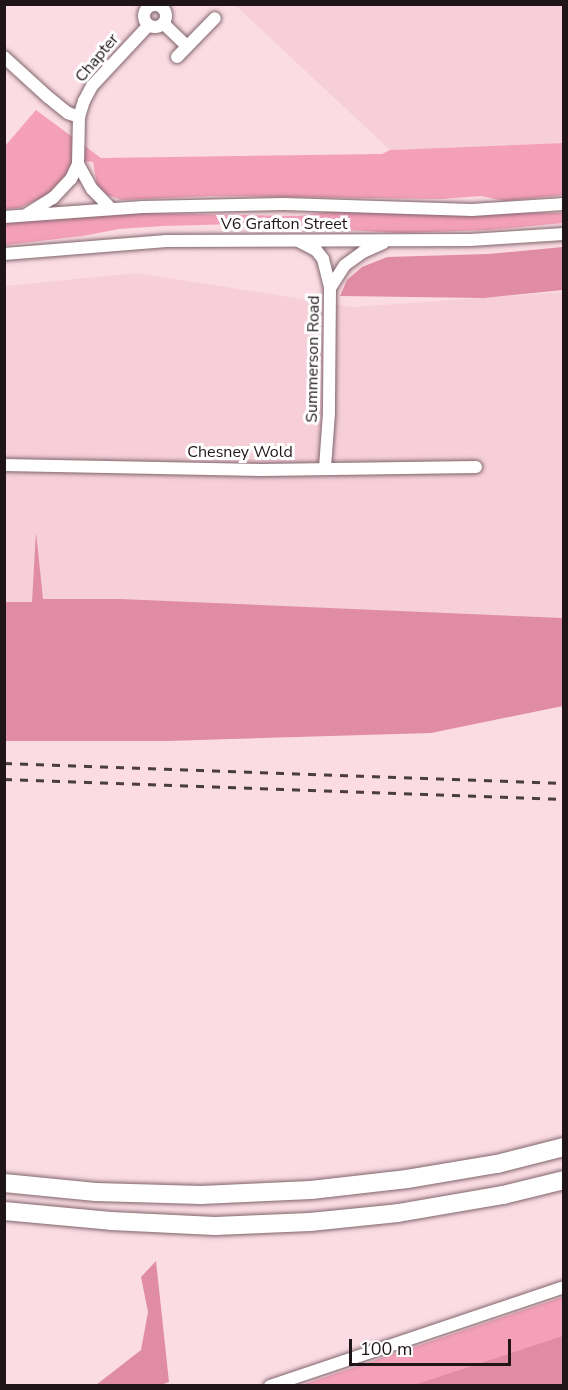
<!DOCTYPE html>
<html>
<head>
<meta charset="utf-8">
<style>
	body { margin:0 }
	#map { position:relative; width:568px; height:1390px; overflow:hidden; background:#fbdce4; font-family:"Nunito Sans",sans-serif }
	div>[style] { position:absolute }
	.built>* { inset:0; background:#f6cfd9 }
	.green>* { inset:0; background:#f4a0b9 }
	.forest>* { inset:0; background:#e08ca5 }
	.roads { filter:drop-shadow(0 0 2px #80656c) drop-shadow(0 0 2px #80656c) }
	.minor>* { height:12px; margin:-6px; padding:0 6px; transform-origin:6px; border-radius:6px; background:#fff }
	.minor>.ring { margin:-6px; padding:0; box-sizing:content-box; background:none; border:12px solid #fff; border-radius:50% }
	.highway>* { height:18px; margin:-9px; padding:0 9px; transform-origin:9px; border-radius:9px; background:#fff }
	.rail>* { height:3px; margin-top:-1.5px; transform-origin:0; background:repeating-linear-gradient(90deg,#4a3c40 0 8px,transparent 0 16px) }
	span { translate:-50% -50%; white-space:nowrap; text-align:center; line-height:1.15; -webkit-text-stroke:6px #fff; paint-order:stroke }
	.street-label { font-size:16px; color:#1f1518 }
	.frame { position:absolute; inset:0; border:6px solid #1f1518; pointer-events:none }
	.scale { position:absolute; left:349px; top:1339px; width:162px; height:27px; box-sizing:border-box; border:3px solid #1f1518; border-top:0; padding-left:8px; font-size:18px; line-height:21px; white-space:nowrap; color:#1f1518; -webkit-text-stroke:4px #fff; paint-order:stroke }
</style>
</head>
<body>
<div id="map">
	<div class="built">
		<div style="clip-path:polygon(235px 5px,563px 5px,563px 143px,390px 150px)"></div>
		<div style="clip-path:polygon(137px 273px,353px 307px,563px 292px,563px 620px,42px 601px,5px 604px,5px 286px)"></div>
	</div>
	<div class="green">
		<div style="clip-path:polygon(36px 110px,101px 158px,382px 154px,390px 150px,563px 143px,563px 195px,505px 201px,481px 196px,442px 199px,211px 196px,122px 200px,107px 195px,97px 185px,93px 162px,75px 160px,72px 170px,52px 193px,19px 208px,5px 209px,5px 146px)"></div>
		<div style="clip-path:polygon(333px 211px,563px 213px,563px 223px,489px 230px,401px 233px,237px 224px,164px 226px,119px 229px,83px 236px,5px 245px,5px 223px,136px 213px,299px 216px)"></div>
		<div style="clip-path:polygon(563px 1297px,563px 1385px,302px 1385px)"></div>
	</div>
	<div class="forest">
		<div style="clip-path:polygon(563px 247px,563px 290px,484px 298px,340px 296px,347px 280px,362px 267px,387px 257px,488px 254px)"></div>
		<div style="clip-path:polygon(36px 532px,43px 599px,120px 599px,563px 618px,563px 706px,431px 733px,167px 741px,5px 741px,5px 602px,32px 602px)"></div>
		<div style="clip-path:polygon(156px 1261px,169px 1382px,158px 1386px,96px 1385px,141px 1350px,148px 1312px,141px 1277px)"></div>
		<div style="clip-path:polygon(563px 1336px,563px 1385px,413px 1385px,414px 1385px)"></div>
	</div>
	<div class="roads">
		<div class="minor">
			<div class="ring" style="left:144px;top:5px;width:10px;height:10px"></div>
			<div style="left:164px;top:24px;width:32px;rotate:44deg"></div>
			<div style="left:4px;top:57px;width:59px;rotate:42.3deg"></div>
			<div style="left:48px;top:97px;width:26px;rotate:39deg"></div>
			<div style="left:68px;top:113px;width:12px;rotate:20deg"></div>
			<div style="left:177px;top:57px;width:54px;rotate:-45.7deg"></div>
			<div style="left:78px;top:164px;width:29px;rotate:61deg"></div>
			<div style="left:92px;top:189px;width:28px;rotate:46deg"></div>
			<div style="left:27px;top:214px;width:31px;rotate:-32deg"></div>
			<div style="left:53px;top:198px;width:26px;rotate:-47deg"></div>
			<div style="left:71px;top:179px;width:17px;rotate:-65deg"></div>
			<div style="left:78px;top:164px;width:47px;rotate:-88.8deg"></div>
			<div style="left:79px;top:117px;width:17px;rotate:-73deg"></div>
			<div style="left:84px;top:101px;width:17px;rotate:-62deg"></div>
			<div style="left:92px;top:86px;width:82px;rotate:-47deg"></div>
			<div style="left:4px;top:217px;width:139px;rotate:-4.1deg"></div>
			<div style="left:143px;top:207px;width:141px;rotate:-1.2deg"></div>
			<div style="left:284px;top:204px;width:188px;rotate:1.8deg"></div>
			<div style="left:472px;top:210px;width:92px;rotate:-3.7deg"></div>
			<div style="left:300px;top:242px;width:18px;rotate:27deg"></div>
			<div style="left:316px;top:250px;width:11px;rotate:52deg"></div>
			<div style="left:323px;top:259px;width:30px;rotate:76deg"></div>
			<div style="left:330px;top:288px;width:125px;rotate:90.5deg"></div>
			<div style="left:329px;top:413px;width:55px;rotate:94.2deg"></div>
			<div style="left:4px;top:254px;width:163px;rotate:-4.6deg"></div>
			<div style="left:166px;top:241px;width:304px;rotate:-0.2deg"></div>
			<div style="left:470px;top:240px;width:94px;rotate:-3.7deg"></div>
			<div style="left:330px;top:288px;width:27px;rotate:-57deg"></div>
			<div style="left:345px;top:265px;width:22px;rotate:-36deg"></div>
			<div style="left:363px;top:252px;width:22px;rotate:-24deg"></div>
			<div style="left:4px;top:465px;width:257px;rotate:1.1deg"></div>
			<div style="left:261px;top:470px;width:215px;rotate:-0.8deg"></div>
			<div style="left:270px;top:1386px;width:310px;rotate:-18.6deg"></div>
		</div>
		<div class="highway">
			<div style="left:4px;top:1183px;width:92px;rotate:5.6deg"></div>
			<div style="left:96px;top:1192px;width:105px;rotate:1.6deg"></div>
			<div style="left:201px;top:1195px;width:110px;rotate:-2.6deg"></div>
			<div style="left:311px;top:1190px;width:97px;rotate:-6.5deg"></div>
			<div style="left:407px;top:1179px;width:91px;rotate:-9.5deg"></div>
			<div style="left:497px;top:1164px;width:69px;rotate:-14.2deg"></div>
			<div style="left:4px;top:1211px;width:107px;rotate:5.3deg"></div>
			<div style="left:111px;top:1221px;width:104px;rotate:2.8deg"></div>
			<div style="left:215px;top:1226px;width:95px;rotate:-2.4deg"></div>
			<div style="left:310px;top:1222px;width:88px;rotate:-5.8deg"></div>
			<div style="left:398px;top:1213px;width:107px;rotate:-9.7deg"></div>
			<div style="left:503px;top:1195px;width:63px;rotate:-13.8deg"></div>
		</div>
	</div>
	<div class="rail">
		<div style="left:4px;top:763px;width:560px;rotate:2.05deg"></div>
		<div style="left:4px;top:779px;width:560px;rotate:2.05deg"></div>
	</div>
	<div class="street-label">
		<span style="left:97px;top:58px;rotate:-50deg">Chapter</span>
		<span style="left:284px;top:224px">V6 Grafton Street</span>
		<span style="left:313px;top:359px;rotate:-89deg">Summerson Road</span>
		<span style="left:240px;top:452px">Chesney Wold</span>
	</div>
	<div class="frame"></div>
	<div class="scale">100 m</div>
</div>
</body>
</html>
